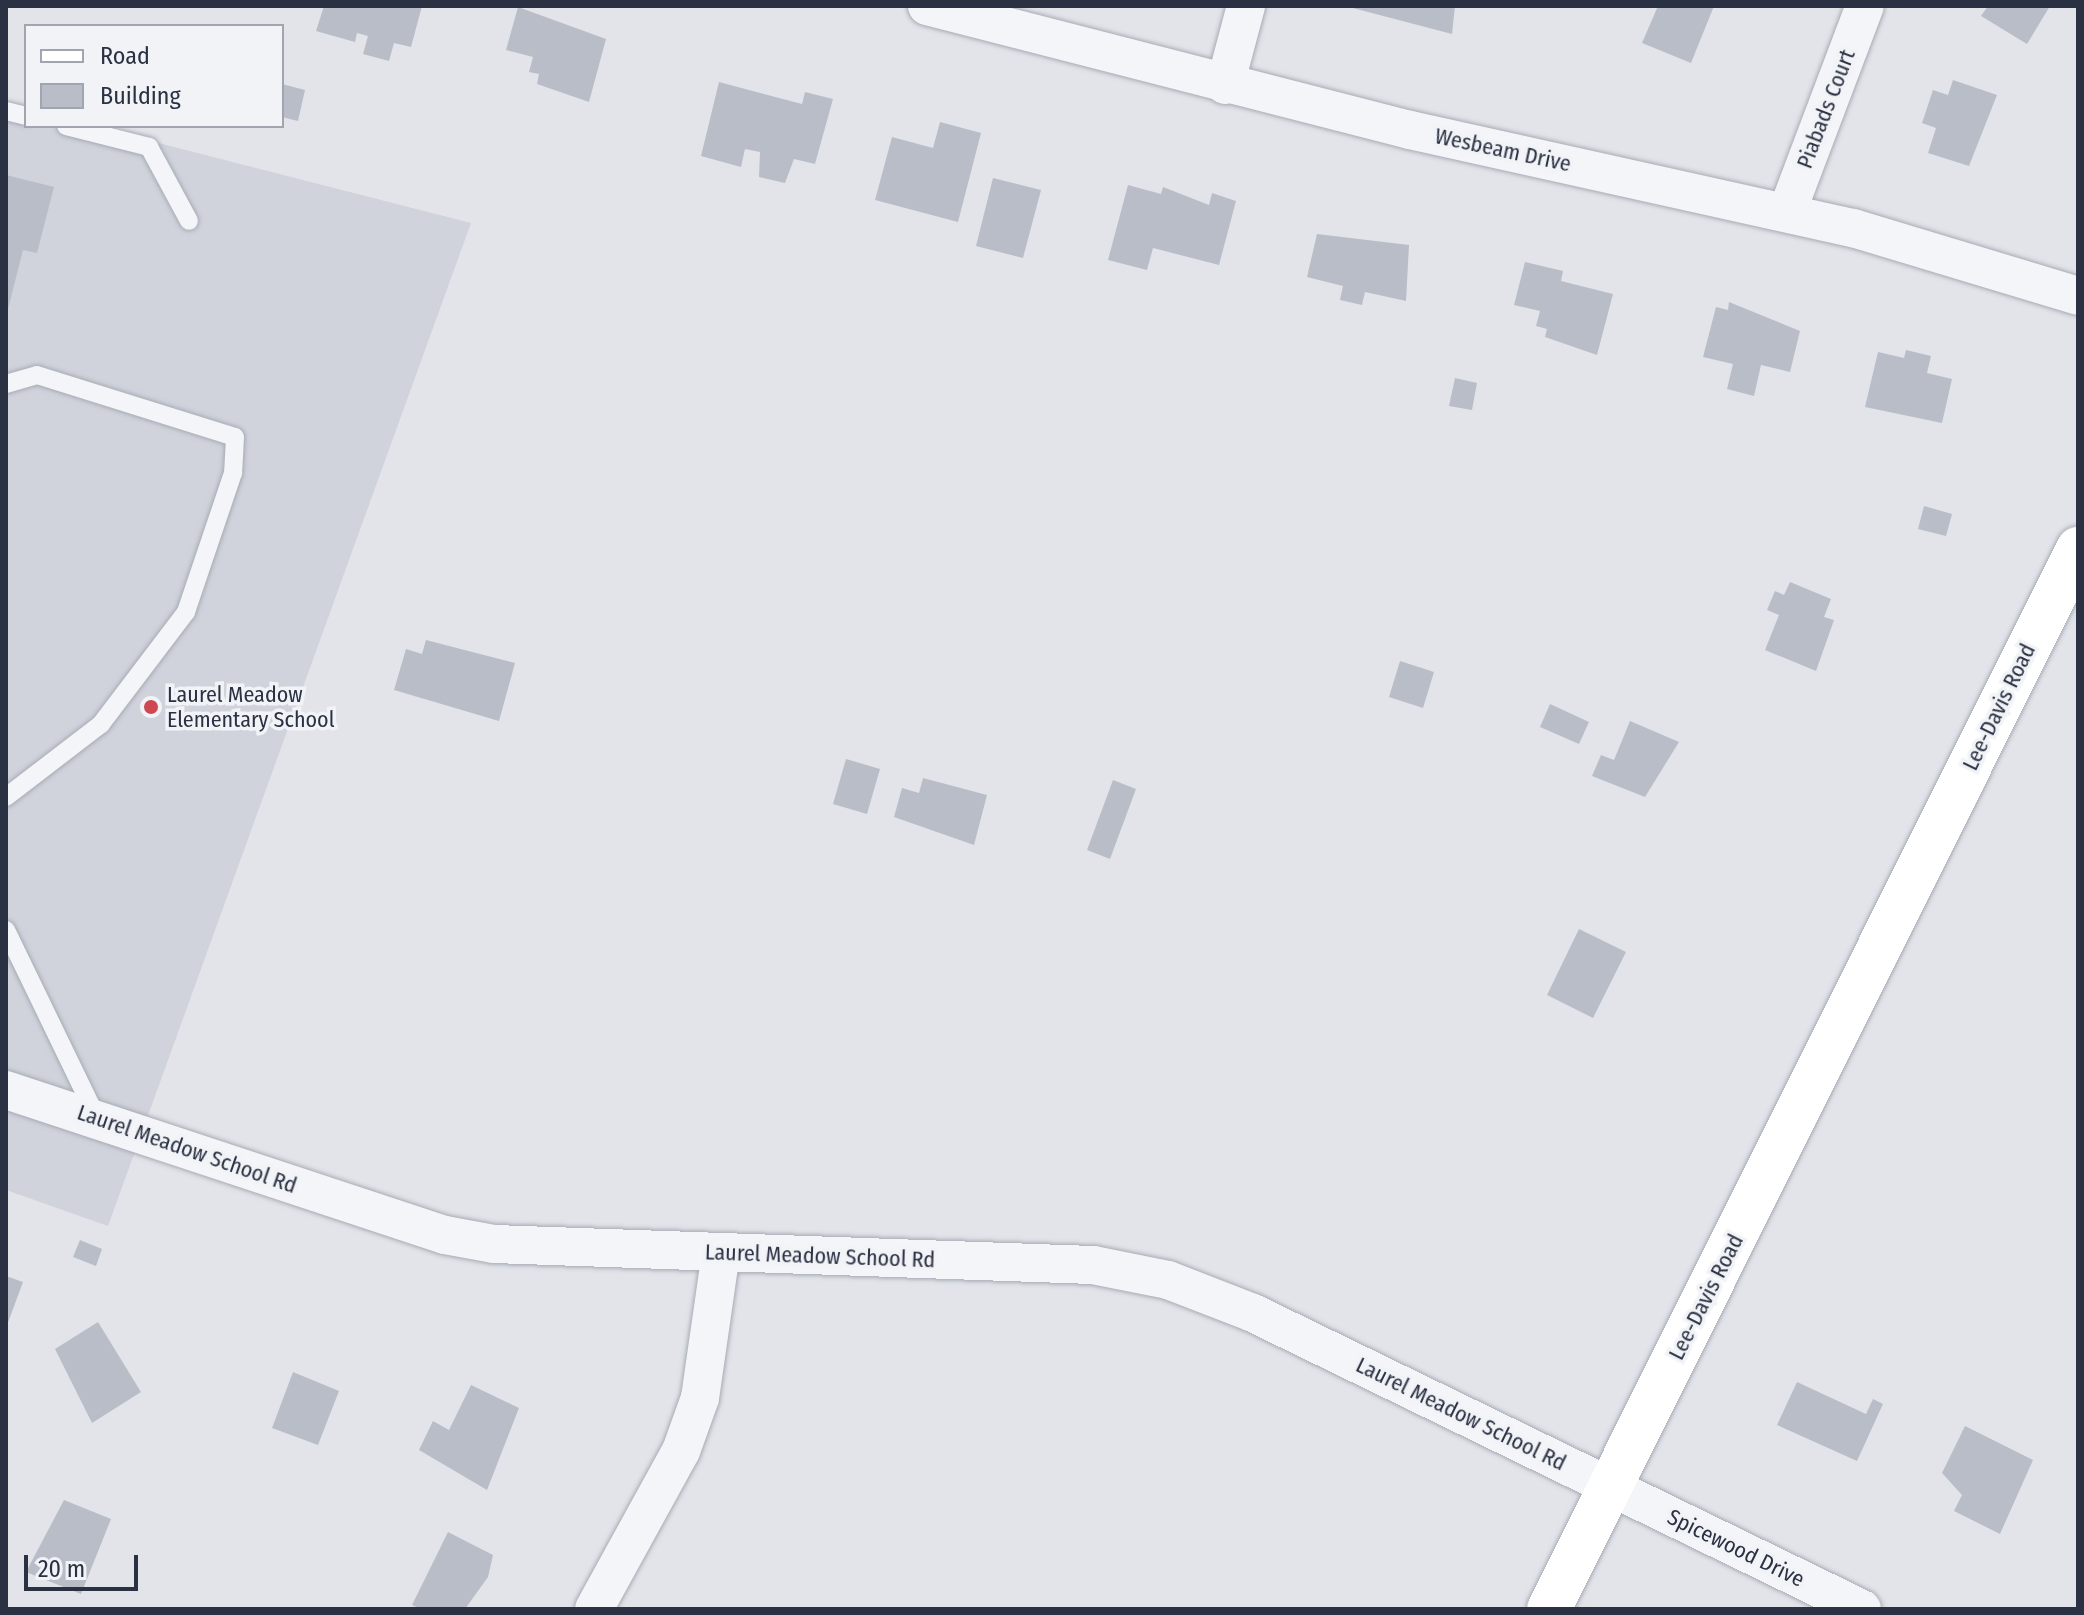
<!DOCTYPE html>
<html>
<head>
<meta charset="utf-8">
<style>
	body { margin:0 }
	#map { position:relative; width:2084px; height:1615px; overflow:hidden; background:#e2e4ea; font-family:"Fira Sans Condensed",sans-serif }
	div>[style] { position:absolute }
	.built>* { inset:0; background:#d0d3dc }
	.building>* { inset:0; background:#b9bdc7 }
	.roads { filter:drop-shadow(0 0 2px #a7abb4) drop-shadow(0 0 2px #a7abb4) }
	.service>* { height:18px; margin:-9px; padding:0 9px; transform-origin:9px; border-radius:9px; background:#f4f5f8 }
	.minor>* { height:38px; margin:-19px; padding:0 19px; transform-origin:19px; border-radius:19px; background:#f4f5f8 }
	.secondary>* { height:44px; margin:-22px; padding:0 22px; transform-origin:22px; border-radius:22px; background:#fff }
	.dots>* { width:22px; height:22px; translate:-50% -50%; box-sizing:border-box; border:4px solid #f1f3f7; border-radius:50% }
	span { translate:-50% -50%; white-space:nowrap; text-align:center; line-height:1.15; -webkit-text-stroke:7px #f1f3f7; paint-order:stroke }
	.street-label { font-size:22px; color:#2a3142 }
	.poi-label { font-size:22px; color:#2a3142 }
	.left { translate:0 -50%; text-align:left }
	.frame { position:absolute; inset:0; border:8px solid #2a3142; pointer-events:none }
	.legend { position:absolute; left:24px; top:24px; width:260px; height:104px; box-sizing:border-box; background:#f1f3f7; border:2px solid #a1a5af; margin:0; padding:10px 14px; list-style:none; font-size:24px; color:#2a3142 }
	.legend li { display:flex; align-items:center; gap:16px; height:40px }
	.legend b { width:40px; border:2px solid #a1a5af }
	.scale { position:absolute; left:24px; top:1555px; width:114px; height:36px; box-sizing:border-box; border:4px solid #2a3142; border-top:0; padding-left:10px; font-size:24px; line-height:28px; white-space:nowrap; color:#2a3142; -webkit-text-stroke:6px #f1f3f7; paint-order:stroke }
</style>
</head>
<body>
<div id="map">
	<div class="built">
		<div style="clip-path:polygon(6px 104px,26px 109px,26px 126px,92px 126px,471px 223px,108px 1226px,6px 1190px)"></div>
	</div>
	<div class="building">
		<div style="clip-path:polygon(324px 6px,422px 6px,411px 47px,394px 43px,389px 61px,363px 54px,368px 36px,357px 33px,355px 42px,316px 31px)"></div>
		<div style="clip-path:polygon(1455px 6px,1452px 34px,1349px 7px,1349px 6px)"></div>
		<div style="clip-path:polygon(1658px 6px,1714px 6px,1691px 63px,1642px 43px)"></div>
		<div style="clip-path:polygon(1988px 6px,2050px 6px,2027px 44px,1981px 16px)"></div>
		<div style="clip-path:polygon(518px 7px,606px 39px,589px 102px,537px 84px,539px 74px,529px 72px,533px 57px,506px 50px)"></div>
		<div style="clip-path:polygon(1953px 80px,1997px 95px,1969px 166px,1928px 153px,1936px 128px,1922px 123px,1933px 90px,1948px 95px)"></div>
		<div style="clip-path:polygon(719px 82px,802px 104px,805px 92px,833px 99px,815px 164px,794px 159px,785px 183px,759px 177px,760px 152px,745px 149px,741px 167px,701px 156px)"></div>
		<div style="clip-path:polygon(282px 84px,305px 90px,298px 121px,282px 117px)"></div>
		<div style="clip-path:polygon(940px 122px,981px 133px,958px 222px,875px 200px,892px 137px,933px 148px)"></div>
		<div style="clip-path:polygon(6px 175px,54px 187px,37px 253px,23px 250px,7px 313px)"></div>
		<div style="clip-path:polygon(993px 178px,1041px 190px,1023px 258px,976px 246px)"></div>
		<div style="clip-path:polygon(1128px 185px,1161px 194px,1163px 187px,1209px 205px,1212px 193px,1236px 201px,1219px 265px,1153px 248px,1147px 270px,1108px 260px)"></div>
		<div style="clip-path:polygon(1317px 234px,1409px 245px,1406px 301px,1365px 292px,1362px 305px,1340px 300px,1343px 286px,1307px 277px)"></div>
		<div style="clip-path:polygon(1525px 262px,1563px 271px,1561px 281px,1613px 294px,1597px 355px,1545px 337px,1547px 329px,1536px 326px,1540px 311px,1514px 305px)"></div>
		<div style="clip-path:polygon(1729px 302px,1800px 331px,1790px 372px,1761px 365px,1754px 396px,1727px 389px,1733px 364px,1703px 357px,1716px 307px,1728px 310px)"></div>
		<div style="clip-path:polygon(1906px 350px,1931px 356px,1927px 373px,1952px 379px,1942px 423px,1865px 407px,1878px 352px,1904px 358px)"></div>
		<div style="clip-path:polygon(1455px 378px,1477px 383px,1472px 410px,1449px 406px)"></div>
		<div style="clip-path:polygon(1924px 506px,1952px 514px,1946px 536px,1918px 529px)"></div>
		<div style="clip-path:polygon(1790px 582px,1831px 599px,1824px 617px,1834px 620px,1816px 671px,1765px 650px,1779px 615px,1767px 610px,1775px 591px,1784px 595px)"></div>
		<div style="clip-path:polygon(426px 640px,515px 663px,499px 721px,394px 690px,406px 649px,422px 654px)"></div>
		<div style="clip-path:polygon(1400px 661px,1434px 672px,1423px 708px,1389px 697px)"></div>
		<div style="clip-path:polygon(1550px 704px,1589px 722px,1579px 744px,1540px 727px)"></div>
		<div style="clip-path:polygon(1630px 721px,1679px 742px,1645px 797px,1592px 776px,1601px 755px,1614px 760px)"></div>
		<div style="clip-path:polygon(846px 759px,880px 769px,867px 814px,833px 804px)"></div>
		<div style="clip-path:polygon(923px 778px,987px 795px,974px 845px,894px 817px,902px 788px,919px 793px)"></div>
		<div style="clip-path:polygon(1113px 780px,1136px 789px,1110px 859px,1087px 850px)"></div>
		<div style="clip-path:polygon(1579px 929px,1626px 952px,1593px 1018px,1547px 995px)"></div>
		<div style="clip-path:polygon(80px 1240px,102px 1249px,96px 1266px,73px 1257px)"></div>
		<div style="clip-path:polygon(6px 1276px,23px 1282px,6px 1328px)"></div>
		<div style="clip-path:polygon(98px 1322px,141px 1392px,92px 1423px,55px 1349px)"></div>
		<div style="clip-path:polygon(293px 1372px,339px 1391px,318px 1445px,272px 1428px)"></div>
		<div style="clip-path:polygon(1797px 1382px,1866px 1414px,1873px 1399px,1883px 1404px,1857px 1461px,1777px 1425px)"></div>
		<div style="clip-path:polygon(471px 1385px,519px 1408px,487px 1490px,419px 1450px,433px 1421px,449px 1430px)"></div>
		<div style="clip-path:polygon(1965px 1426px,2033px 1460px,2000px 1534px,1954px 1511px,1962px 1495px,1942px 1473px)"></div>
		<div style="clip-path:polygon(64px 1500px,111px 1519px,81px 1594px,26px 1572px)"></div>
		<div style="clip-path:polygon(448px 1532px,493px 1555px,488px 1577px,465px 1609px,421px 1609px,412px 1605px)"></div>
	</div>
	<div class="roads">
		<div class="service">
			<div style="left:6px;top:111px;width:21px;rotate:14deg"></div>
			<div style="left:66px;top:126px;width:86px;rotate:14.2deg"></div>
			<div style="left:149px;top:147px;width:84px;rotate:61.6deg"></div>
			<div style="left:6px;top:384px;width:32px;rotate:-16deg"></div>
			<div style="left:37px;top:375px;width:207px;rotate:17.4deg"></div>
			<div style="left:235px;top:437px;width:36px;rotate:93deg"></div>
			<div style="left:233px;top:473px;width:147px;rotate:108.7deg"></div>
			<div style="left:186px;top:612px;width:141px;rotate:127.2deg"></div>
			<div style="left:101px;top:724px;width:120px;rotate:142.5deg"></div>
			<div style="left:6px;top:930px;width:209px;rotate:64.2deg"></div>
		</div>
		<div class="minor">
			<div style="left:927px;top:6px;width:499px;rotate:14.4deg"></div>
			<div style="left:1410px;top:130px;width:454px;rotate:12.5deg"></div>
			<div style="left:1853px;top:228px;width:235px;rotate:16.8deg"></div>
			<div style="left:1225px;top:85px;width:82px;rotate:-75.1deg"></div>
			<div style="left:1787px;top:212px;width:220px;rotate:-69.3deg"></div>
			<div style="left:6px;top:1090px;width:462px;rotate:18.3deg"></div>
			<div style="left:445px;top:1235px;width:50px;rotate:10.4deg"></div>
			<div style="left:494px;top:1244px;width:599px;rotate:2.01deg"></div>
			<div style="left:1093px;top:1265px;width:76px;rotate:11.3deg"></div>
			<div style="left:1168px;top:1280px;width:91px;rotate:21.2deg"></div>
			<div style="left:1253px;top:1313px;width:677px;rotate:25.92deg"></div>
			<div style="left:594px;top:1609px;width:180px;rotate:-61.2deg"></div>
			<div style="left:681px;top:1451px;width:56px;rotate:-70.3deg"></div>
			<div style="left:700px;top:1398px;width:147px;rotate:-81.8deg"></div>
		</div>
		<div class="secondary">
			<div style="left:1549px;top:1609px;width:1185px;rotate:-63.48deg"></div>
		</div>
	</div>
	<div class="dots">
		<div style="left:151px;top:707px;background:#ce4853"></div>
	</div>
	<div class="street-label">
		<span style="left:1826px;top:109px;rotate:-69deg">Piabads Court</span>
		<span style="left:1503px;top:150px;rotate:12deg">Wesbeam Drive</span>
		<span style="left:1999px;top:707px;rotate:-64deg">Lee-Davis Road</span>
		<span style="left:187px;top:1149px;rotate:19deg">Laurel Meadow School Rd</span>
		<span style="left:820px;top:1256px;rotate:2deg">Laurel Meadow School Rd</span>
		<span style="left:1706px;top:1297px;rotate:-63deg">Lee-Davis Road</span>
		<span style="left:1461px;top:1414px;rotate:26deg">Laurel Meadow School Rd</span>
		<span style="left:1736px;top:1548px;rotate:26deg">Spicewood Drive</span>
	</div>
	<div class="poi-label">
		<span class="left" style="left:167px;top:707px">Laurel Meadow<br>Elementary School</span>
	</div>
	<div class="frame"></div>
	<ul class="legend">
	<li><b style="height:10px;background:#fff"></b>Road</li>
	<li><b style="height:22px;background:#b9bdc7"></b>Building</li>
	</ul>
	<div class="scale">20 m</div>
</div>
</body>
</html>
